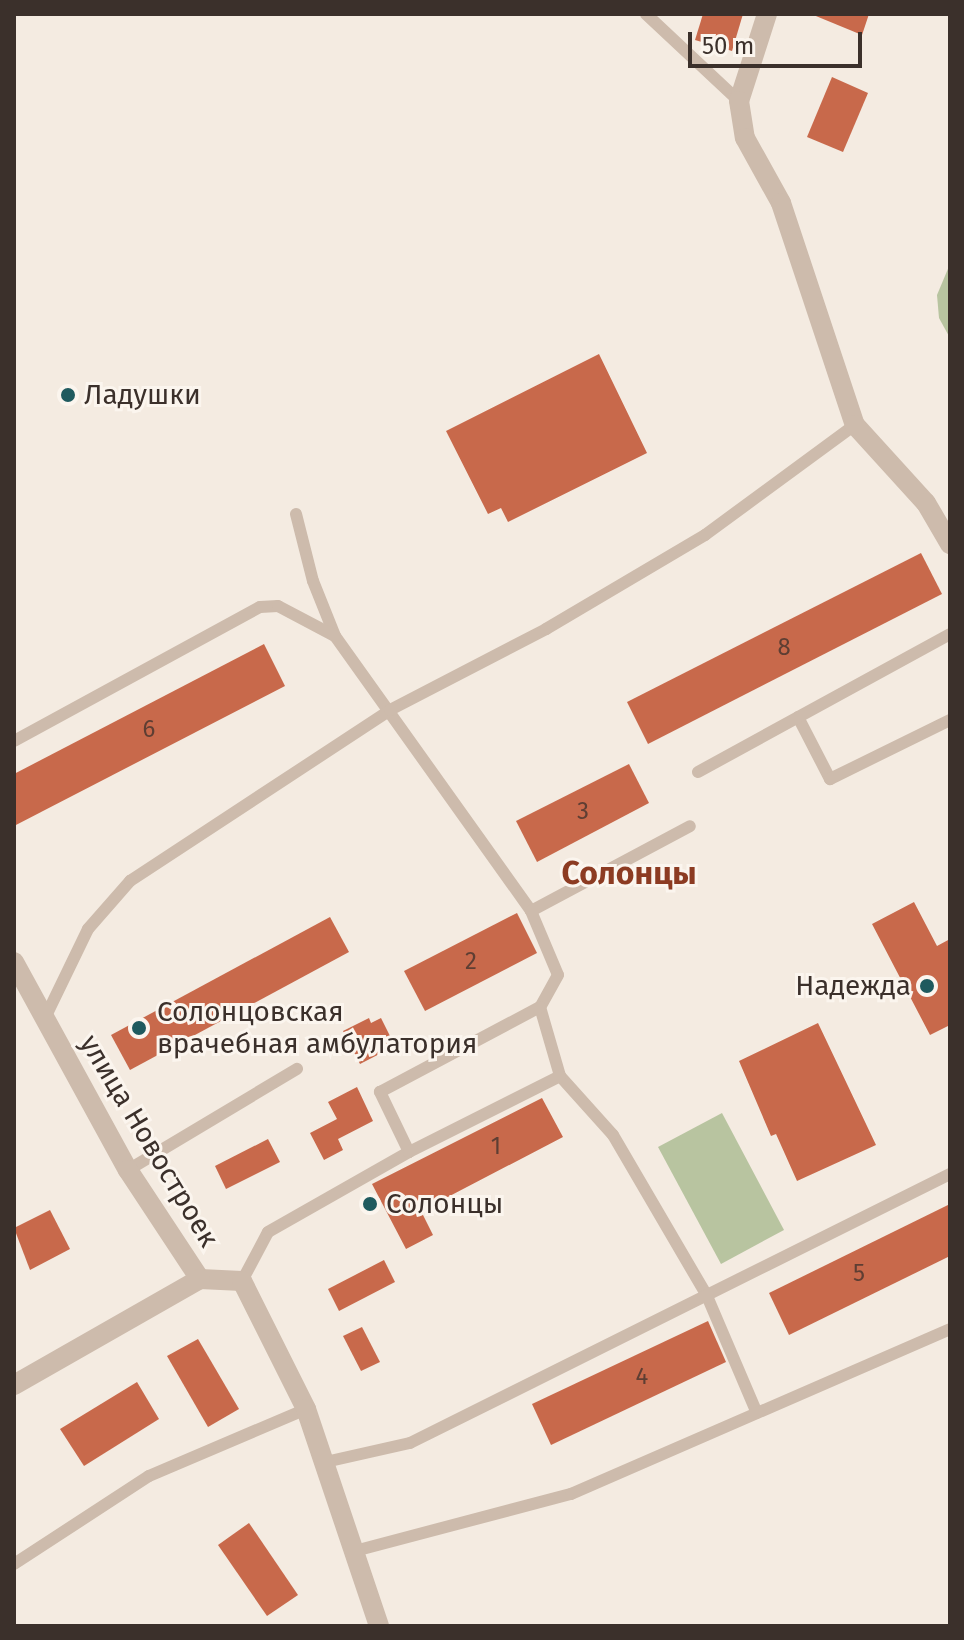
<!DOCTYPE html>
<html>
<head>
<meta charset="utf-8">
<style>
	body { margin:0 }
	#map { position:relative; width:964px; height:1640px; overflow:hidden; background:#f4ebe1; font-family:"Fira Sans",sans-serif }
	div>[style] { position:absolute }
	.green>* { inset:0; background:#b8c4a0 }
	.building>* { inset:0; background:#c8694b }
	.lane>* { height:12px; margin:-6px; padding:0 6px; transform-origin:6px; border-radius:6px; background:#cdbbac }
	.street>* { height:20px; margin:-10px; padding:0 10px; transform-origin:10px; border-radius:10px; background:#cdbbac }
	.dots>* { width:22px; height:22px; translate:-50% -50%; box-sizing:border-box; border:4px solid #fbf5ee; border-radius:50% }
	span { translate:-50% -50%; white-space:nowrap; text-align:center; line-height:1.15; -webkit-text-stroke:6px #fbf5ee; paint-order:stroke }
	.number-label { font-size:24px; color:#5e3e33 }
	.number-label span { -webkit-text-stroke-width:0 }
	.poi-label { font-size:28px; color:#3b302b }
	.left { translate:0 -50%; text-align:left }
	.right { translate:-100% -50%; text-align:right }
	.street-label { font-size:28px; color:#3b302b }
	.quarter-label { font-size:32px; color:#8c3b22; font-weight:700 }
	.frame { position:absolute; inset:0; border:16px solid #3b302b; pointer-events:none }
	.scale { position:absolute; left:688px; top:32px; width:174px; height:36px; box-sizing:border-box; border:4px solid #3b302b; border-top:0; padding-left:10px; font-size:24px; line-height:28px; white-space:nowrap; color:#3b302b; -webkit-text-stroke:6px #fbf5ee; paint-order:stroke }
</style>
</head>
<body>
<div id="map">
	<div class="green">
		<div style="clip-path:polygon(950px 264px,950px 338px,939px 318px,937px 295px)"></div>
		<div style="clip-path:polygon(722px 1113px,784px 1230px,721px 1264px,658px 1147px)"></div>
	</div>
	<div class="building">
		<div style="clip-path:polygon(703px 14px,743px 14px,732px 51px,695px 40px)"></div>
		<div style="clip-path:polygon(811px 14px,869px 14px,862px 35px)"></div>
		<div style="clip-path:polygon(832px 77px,868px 93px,843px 152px,807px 137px)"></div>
		<div style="clip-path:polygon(599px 354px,647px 453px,508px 522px,501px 508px,488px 514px,446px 431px)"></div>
		<div style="clip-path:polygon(921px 553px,942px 594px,648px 744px,627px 702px)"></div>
		<div style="clip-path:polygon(264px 644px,285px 686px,14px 826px,14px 774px)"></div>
		<div style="clip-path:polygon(629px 764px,649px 803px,537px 862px,516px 821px)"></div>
		<div style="clip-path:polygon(914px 902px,937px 946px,950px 939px,950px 1025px,930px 1035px,872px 924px)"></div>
		<div style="clip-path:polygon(517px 913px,537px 953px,425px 1011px,404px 971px)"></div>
		<div style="clip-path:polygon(330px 917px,349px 952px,130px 1070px,111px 1035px)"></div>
		<div style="clip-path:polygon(369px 1018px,371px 1023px,381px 1018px,395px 1046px,360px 1064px,343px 1031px)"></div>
		<div style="clip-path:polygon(818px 1023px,876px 1145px,797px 1181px,776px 1134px,771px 1136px,739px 1061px)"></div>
		<div style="clip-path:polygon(357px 1087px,373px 1121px,338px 1139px,343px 1150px,324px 1160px,310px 1133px,337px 1119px,328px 1102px)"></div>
		<div style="clip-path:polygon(542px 1098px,563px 1137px,421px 1211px,433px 1235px,406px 1249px,372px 1184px)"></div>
		<div style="clip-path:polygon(268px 1139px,280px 1162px,226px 1189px,215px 1166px)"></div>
		<div style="clip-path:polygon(950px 1204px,950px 1256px,789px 1335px,769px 1293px)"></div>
		<div style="clip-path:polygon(50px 1210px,70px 1249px,30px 1270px,14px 1228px)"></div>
		<div style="clip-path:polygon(384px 1260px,395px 1282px,339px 1311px,328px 1289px)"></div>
		<div style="clip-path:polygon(708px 1321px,726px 1362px,551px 1445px,532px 1404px)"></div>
		<div style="clip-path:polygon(362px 1327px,380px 1362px,361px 1371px,343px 1336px)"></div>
		<div style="clip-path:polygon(198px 1339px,239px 1409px,208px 1427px,167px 1356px)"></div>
		<div style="clip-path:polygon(137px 1382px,159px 1419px,84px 1466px,60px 1429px)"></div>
		<div style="clip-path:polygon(249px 1523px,298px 1595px,267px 1616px,218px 1545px)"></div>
	</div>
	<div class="lane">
		<div style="left:646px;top:14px;width:127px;rotate:43.1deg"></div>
		<div style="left:296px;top:514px;width:69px;rotate:75.8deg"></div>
		<div style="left:313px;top:581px;width:59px;rotate:68.2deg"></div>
		<div style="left:335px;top:636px;width:338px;rotate:54.5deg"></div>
		<div style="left:531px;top:911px;width:69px;rotate:67.1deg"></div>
		<div style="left:558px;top:975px;width:37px;rotate:119deg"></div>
		<div style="left:540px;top:1007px;width:72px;rotate:73.8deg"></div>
		<div style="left:560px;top:1076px;width:79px;rotate:48.1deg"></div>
		<div style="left:613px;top:1135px;width:186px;rotate:59.7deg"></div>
		<div style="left:707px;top:1296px;width:127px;rotate:66.9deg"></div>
		<div style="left:798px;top:717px;width:70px;rotate:62.7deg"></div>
		<div style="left:830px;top:779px;width:134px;rotate:-26.2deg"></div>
		<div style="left:14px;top:741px;width:280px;rotate:-28.6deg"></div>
		<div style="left:260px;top:607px;width:18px;rotate:-3deg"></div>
		<div style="left:278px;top:606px;width:64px;rotate:27.8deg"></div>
		<div style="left:698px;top:772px;width:287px;rotate:-28.7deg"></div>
		<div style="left:531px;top:911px;width:180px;rotate:-28.1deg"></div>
		<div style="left:44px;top:1020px;width:101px;rotate:-64.2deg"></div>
		<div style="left:88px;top:929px;width:64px;rotate:-48.8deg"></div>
		<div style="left:130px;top:881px;width:311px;rotate:-33.3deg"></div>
		<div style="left:390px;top:710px;width:176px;rotate:-27.4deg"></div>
		<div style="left:546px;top:629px;width:185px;rotate:-30.6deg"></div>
		<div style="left:705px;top:535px;width:186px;rotate:-36.3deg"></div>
		<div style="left:409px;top:1152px;width:67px;rotate:-115.8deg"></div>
		<div style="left:380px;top:1092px;width:181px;rotate:-28deg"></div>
		<div style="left:128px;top:1170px;width:197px;rotate:-30.9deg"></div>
		<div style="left:242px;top:1281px;width:55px;rotate:-62deg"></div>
		<div style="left:268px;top:1232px;width:162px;rotate:-29.6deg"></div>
		<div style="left:409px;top:1152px;width:169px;rotate:-26.7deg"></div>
		<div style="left:321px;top:1463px;width:91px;rotate:-12.7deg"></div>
		<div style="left:410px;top:1443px;width:603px;rotate:-26.48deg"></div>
		<div style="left:351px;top:1552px;width:228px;rotate:-14.8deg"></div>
		<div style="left:571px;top:1494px;width:413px;rotate:-23.5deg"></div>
		<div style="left:14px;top:1564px;width:161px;rotate:-33.1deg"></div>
		<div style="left:149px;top:1476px;width:171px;rotate:-23.1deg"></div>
	</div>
	<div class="street">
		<div style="left:767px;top:14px;width:91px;rotate:107.8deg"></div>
		<div style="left:739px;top:101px;width:37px;rotate:81deg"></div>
		<div style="left:745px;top:138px;width:74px;rotate:61deg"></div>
		<div style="left:781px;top:203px;width:234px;rotate:71.6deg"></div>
		<div style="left:855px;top:425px;width:105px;rotate:47.7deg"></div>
		<div style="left:926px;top:503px;width:48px;rotate:59.7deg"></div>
		<div style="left:14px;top:962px;width:237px;rotate:61.3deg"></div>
		<div style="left:128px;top:1170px;width:131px;rotate:56.6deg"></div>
		<div style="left:200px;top:1279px;width:42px;rotate:2.7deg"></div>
		<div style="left:242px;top:1281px;width:143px;rotate:63.4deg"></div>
		<div style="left:306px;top:1409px;width:229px;rotate:71.4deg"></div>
		<div style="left:14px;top:1385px;width:214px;rotate:-29.7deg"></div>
	</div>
	<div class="dots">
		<div style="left:68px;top:395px;background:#1f5a5e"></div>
		<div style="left:927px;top:986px;background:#1f5a5e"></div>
		<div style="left:139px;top:1028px;background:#1f5a5e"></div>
		<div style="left:370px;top:1204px;background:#1f5a5e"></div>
	</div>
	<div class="number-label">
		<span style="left:784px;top:648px">8</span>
		<span style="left:149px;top:730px">6</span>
		<span style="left:583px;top:812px">3</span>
		<span style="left:471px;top:962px">2</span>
		<span style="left:496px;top:1147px">1</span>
		<span style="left:859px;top:1274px">5</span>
		<span style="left:642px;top:1377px">4</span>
	</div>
	<div class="poi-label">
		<span class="left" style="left:84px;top:395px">Ладушки</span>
		<span class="right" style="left:911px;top:986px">Надежда</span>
		<span class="left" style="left:157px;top:1028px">Солонцовская<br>врачебная амбулатория</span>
		<span class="left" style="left:386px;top:1204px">Солонцы</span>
	</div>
	<div class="street-label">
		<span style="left:149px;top:1141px;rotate:59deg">улица Новостроек</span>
	</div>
	<div class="quarter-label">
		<span style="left:629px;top:873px">Солонцы</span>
	</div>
	<div class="frame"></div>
	<div class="scale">50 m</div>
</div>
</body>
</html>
